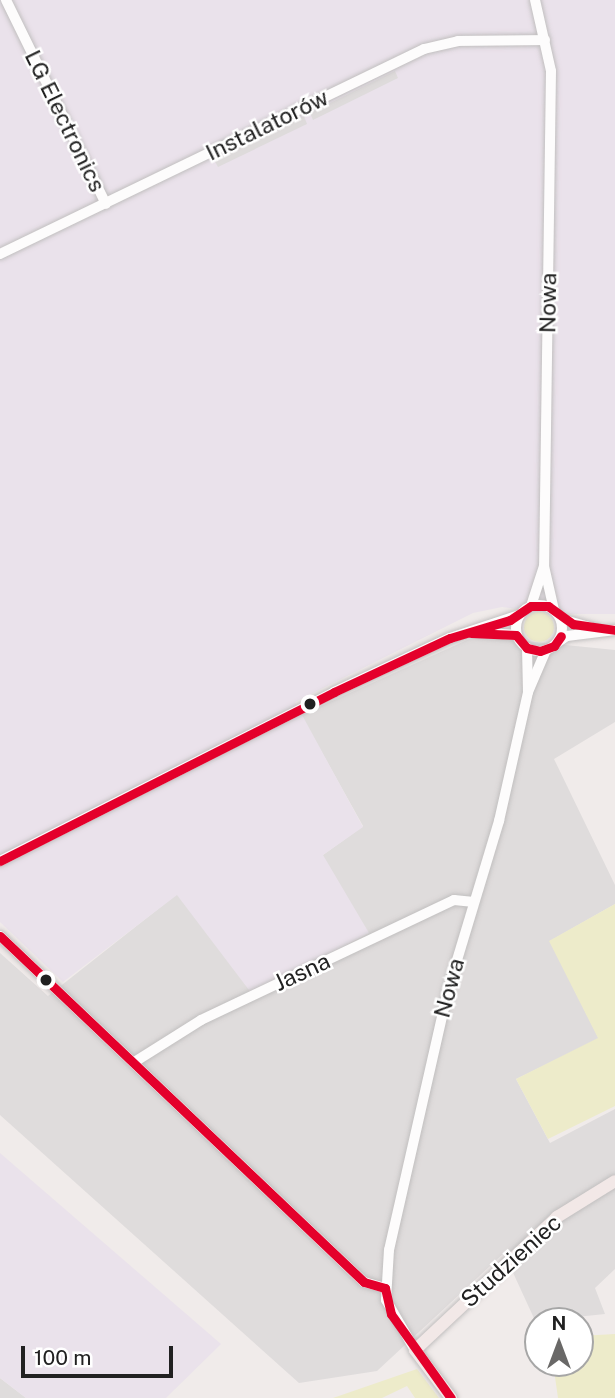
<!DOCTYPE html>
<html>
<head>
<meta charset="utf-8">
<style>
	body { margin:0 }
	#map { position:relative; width:615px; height:1398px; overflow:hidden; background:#f0ebea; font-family:"Public Sans",sans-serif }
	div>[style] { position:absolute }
	.residential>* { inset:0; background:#dfdcdc }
	.industrial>* { inset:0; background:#eae2eb }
	.grass>* { inset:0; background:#edebca }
	.round { border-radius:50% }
	.parking>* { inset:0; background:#dedbdb }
	.roads { filter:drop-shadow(0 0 2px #c1bfbf) drop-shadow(0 0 2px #c1bfbf) }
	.minor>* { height:10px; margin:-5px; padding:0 5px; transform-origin:5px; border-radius:5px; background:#fdfcfc }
	.minor>.ring { margin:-5px; padding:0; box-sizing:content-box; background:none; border:10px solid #fdfcfc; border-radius:50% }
	.major>* { height:12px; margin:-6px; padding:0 6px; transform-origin:6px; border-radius:6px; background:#f2e8e7 }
	.bus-1>* { height:9px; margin:-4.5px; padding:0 4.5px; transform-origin:4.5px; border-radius:4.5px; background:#e4002b }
	.dots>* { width:19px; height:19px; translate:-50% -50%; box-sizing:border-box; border:4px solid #fff; border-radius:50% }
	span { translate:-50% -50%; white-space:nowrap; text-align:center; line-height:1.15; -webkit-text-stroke:5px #fff; paint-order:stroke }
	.street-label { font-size:23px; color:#212121 }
	.north { position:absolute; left:524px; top:1307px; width:70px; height:70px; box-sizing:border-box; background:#fff; border:2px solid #a6a6a6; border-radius:50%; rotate:0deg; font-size:19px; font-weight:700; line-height:28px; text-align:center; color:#212121 }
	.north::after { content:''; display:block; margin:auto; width:24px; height:32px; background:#696867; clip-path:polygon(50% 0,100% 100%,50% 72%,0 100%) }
	.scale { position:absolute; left:21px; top:1346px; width:152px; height:32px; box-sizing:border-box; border:4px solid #212121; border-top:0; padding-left:9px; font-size:21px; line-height:24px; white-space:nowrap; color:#212121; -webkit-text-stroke:5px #fff; paint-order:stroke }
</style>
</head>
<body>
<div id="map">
	<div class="residential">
		<div style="clip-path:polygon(476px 636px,615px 650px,615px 722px,554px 759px,615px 885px,615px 904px,550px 941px,599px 1039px,516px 1079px,550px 1143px,615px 1109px,615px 1269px,595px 1288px,605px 1314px,538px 1321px,538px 1327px,504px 1253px,377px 1371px,299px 1383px,0 1115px,0 953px,48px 996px,177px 894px,323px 855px,363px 826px,301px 715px)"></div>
		<div style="clip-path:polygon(0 1378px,26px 1398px,0 1398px)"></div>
	</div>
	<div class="industrial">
		<div style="clip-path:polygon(0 0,615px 0,615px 614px,561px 614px,502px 607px,473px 613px,295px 702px,363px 827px,323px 855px,369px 933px,252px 994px,177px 895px,63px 982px,0 922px)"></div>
		<div style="clip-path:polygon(0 1153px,221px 1344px,166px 1398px,26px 1398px,0 1378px)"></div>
	</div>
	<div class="grass">
		<div class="round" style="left:524px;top:612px;width:30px;height:30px"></div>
		<div style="clip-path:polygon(615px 904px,615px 1106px,548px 1139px,516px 1079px,598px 1038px,549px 941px)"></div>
		<div style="clip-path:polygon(615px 1334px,615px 1398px,558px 1398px,553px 1363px,580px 1363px,580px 1336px)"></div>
		<div style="clip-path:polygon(417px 1369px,439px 1398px,415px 1398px,407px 1386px,382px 1398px,333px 1398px)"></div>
	</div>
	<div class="parking">
		<div style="clip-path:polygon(395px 71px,398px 78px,313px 120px,310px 113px)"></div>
		<div style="clip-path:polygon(304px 116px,307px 124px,218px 167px,214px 160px)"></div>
	</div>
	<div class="roads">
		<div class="minor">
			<div style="left:6px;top:0;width:227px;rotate:63.9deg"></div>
			<div style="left:535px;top:0;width:73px;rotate:77.3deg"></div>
			<div style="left:551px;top:71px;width:495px;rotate:90.8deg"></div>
			<div style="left:544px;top:566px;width:45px;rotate:77.2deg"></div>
			<div style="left:0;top:254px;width:471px;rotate:-25.8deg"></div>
			<div style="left:424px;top:49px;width:35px;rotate:-13deg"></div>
			<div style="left:458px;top:41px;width:87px;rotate:-0.7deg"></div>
			<div class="ring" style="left:516px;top:605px;width:36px;height:36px"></div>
			<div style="left:531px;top:606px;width:42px;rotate:-72deg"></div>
			<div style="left:561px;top:619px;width:44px;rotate:15.9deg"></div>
			<div style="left:476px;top:632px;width:40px;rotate:4.3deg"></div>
			<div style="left:558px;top:642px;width:11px;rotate:-34deg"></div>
			<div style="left:567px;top:636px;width:48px;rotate:-7.1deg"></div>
			<div style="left:527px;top:648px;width:44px;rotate:88.7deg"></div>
			<div style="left:0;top:861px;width:374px;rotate:-26.8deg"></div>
			<div style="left:334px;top:692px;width:128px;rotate:-25deg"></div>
			<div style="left:450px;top:638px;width:73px;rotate:-18.4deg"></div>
			<div style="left:0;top:936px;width:502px;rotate:43.55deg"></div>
			<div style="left:364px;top:1282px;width:22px;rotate:16deg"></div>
			<div style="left:136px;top:1061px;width:77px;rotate:-32.2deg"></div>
			<div style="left:201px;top:1020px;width:280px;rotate:-25.4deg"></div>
			<div style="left:454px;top:900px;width:20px;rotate:6deg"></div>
			<div style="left:415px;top:1350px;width:58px;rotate:-120.1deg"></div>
			<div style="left:386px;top:1300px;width:50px;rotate:-86.6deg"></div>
			<div style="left:389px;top:1250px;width:267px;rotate:-77.2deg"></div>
			<div style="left:448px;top:990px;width:177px;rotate:-73.2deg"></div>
			<div style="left:499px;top:821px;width:132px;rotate:-77.3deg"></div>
			<div style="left:528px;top:692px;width:46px;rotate:-66.8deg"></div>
		</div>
		<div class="major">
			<div style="left:451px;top:1398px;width:60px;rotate:-126.9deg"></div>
			<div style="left:415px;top:1350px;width:195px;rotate:-43.1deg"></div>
			<div style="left:557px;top:1217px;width:68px;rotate:-31.8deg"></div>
		</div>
	</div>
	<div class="bus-1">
		<div style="left:471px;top:633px;width:45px;rotate:2.5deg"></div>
		<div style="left:516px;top:635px;width:17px;rotate:50deg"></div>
		<div style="left:527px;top:648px;width:13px;rotate:13deg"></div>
		<div style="left:540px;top:651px;width:15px;rotate:-20deg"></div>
		<div style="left:554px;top:646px;width:12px;rotate:-55deg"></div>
		<div style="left:0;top:861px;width:374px;rotate:-26.8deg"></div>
		<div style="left:334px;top:692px;width:128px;rotate:-25deg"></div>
		<div style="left:450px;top:638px;width:63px;rotate:-16.7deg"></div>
		<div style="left:510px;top:620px;width:25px;rotate:-34deg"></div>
		<div style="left:531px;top:606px;width:17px"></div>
		<div style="left:548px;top:606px;width:31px;rotate:36deg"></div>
		<div style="left:573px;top:624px;width:42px;rotate:8.1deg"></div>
		<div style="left:0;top:936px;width:502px;rotate:43.55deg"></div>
		<div style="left:364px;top:1282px;width:22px;rotate:16deg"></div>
		<div style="left:385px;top:1288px;width:27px;rotate:77deg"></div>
		<div style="left:391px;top:1314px;width:103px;rotate:54.5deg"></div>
	</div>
	<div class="dots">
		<div style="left:310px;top:704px;background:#212121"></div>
		<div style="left:46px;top:980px;background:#212121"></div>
	</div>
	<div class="street-label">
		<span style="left:65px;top:121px;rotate:64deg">LG Electronics</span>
		<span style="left:267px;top:125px;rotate:-26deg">Instalatorów</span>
		<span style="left:548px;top:303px;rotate:-89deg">Nowa</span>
		<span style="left:302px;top:972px;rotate:-25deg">Jasna</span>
		<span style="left:449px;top:988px;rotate:-75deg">Nowa</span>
		<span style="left:511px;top:1261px;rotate:-42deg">Studzieniec</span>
	</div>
	<div class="north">N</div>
	<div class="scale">100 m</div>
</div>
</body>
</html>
